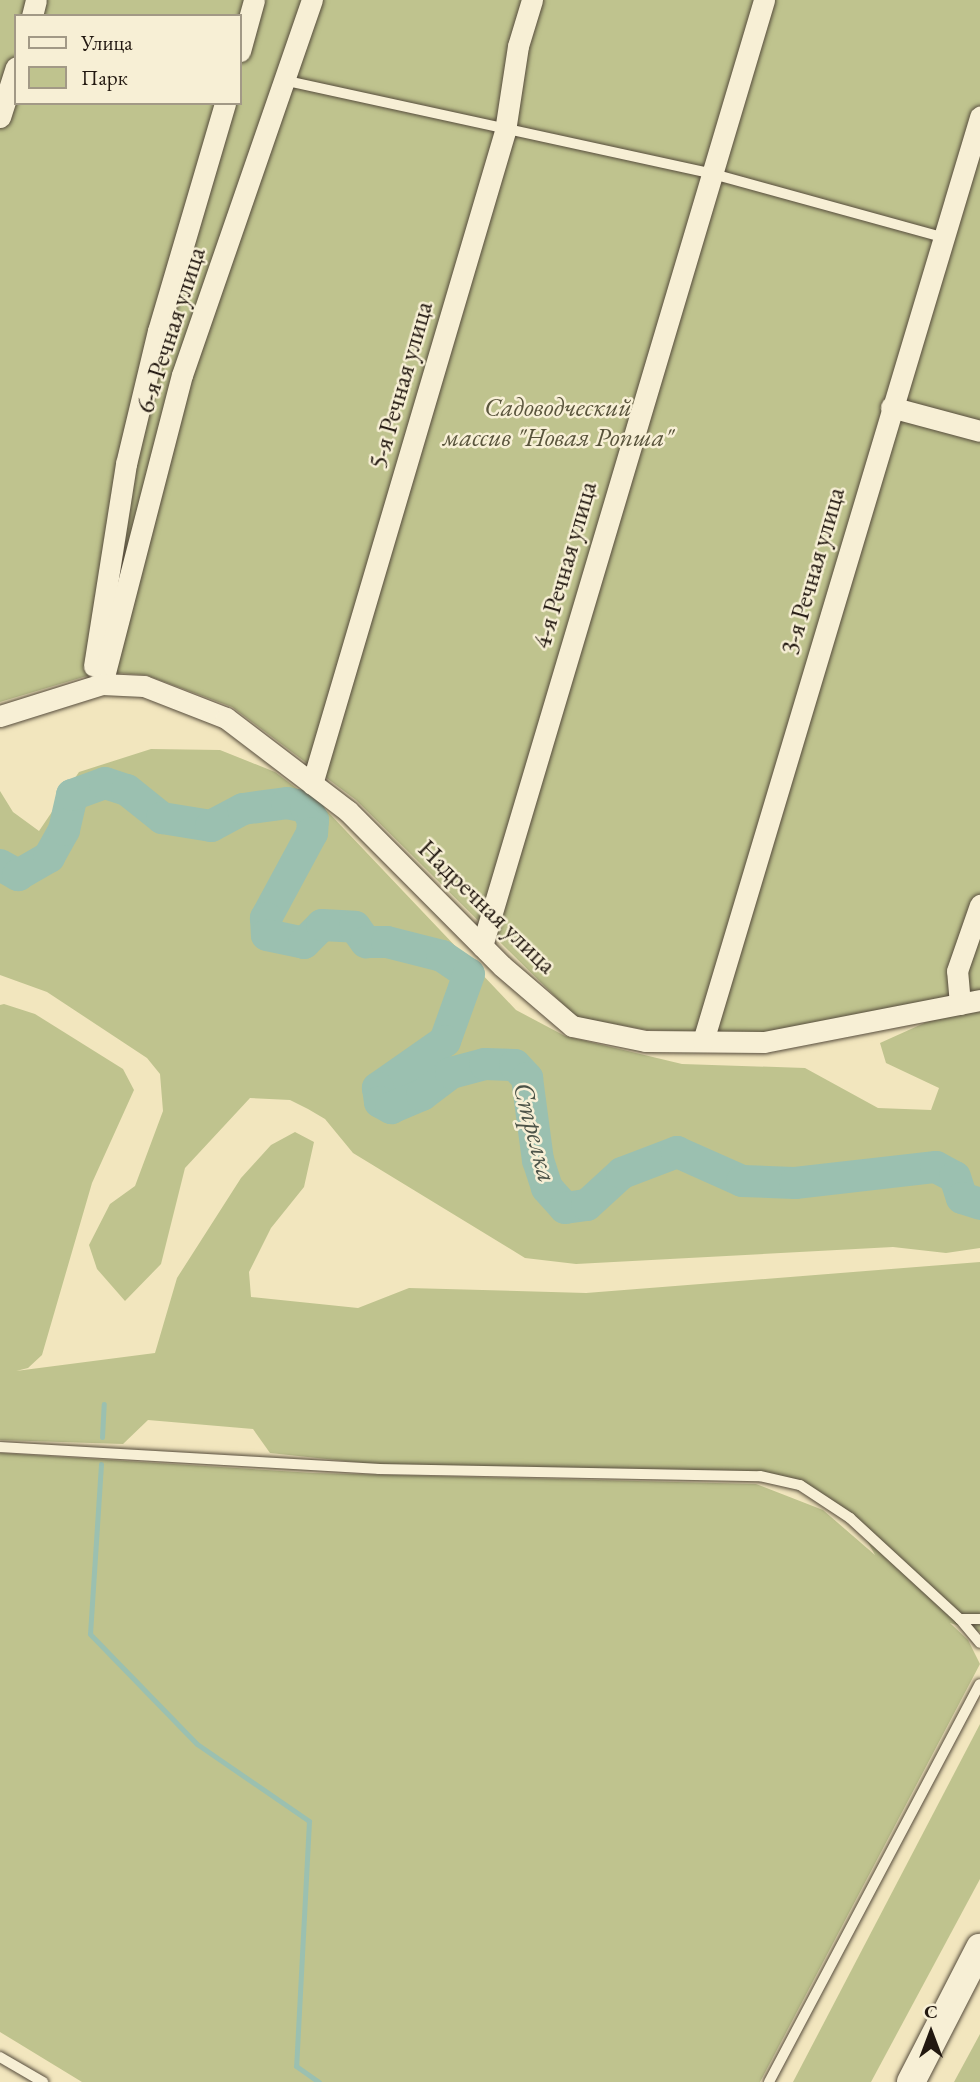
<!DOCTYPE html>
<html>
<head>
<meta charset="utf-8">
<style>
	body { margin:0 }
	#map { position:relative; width:980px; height:2082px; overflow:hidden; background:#f2e6be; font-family:"EB Garamond",serif }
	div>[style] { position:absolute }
	.green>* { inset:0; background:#bfc38e }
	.stream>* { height:5px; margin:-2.5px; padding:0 2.5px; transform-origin:2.5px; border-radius:2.5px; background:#9bc0b0 }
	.river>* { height:32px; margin:-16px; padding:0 16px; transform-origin:16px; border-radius:16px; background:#9bc0b0 }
	.roads { filter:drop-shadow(0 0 2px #564c3c) drop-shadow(0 0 2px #564c3c) }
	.service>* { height:10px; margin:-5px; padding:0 5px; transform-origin:5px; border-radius:5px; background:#f7efd5 }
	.minor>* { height:21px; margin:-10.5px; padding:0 10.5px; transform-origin:10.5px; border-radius:10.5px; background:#f7efd5 }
	.secondary>* { height:28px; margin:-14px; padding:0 14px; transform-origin:14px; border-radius:14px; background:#f7efd5 }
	span { translate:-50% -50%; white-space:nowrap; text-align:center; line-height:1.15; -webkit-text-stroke:5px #f7efd5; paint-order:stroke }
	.street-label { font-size:26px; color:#221810 }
	.park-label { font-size:26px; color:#59543c; font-style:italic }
	.water-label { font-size:28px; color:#4c5348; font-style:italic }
	.legend { position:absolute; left:14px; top:14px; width:228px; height:91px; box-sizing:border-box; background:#f7efd5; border:2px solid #a29986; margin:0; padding:9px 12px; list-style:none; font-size:21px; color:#221810 }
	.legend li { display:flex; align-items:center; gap:14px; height:35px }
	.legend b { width:35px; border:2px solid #a29986 }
	.north { position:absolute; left:896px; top:1998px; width:70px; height:70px; -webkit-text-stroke:5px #f7efd5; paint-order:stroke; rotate:0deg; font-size:19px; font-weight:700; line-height:28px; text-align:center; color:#221810 }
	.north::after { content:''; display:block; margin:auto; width:24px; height:32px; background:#221810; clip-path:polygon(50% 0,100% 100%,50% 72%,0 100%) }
</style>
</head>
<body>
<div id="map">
	<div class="green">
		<div style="clip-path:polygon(evenodd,0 0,980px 0,980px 991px,764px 1034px,647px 1030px,576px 1017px,356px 800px,232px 707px,146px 675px,100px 672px,0 702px,0 0,16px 16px,240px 16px,240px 103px,16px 103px,16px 16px)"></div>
		<div style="clip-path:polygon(151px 749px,220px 750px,275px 772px,328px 812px,516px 1010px,565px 1036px,682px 1064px,805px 1068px,878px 1108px,931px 1110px,939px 1088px,886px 1063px,880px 1043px,931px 1020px,980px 1011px,980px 1248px,946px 1253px,893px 1247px,576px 1264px,525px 1258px,353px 1153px,325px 1119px,308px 1109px,290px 1100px,250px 1098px,185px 1168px,161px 1264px,125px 1301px,97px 1269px,89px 1245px,110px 1204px,135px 1186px,163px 1111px,160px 1074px,147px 1058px,47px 992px,0 975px,0 791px,13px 812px,39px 831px,79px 772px)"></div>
		<div style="clip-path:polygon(4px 1004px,35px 1014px,123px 1069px,134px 1090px,92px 1183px,42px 1355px,28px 1368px,16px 1371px,155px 1353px,177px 1278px,241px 1178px,271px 1145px,295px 1132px,314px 1142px,304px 1187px,271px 1228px,249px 1272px,251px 1297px,358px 1308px,409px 1288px,586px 1293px,980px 1262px,980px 1632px,950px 1623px,968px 1640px,980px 1664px,760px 2082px,82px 2082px,0 2032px,0 1453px,313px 1473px,756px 1484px,823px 1510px,875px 1555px,852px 1514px,802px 1481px,731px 1471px,383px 1465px,270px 1453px,253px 1429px,148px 1420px,123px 1444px,0 1440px,0 1005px)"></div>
		<div style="clip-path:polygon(980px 1724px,980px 1879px,871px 2082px,793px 2082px)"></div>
		<div style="clip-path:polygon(980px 2034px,980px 2082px,954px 2082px)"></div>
	</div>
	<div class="stream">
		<div style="left:102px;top:1437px;width:33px;rotate:-87deg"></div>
		<div style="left:101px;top:1464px;width:170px;rotate:93.7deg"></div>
		<div style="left:90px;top:1634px;width:153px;rotate:45.8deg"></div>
		<div style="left:197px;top:1744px;width:136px;rotate:34.5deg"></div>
		<div style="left:309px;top:1821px;width:245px;rotate:93deg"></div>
		<div style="left:296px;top:2066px;width:28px;rotate:35deg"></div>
	</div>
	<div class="river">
		<div style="left:0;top:865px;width:21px;rotate:29deg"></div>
		<div style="left:18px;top:875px;width:36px;rotate:-30deg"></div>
		<div style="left:49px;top:857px;width:31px;rotate:-61deg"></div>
		<div style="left:64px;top:830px;width:36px;rotate:-77deg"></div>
		<div style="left:72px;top:795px;width:35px;rotate:-20deg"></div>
		<div style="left:105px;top:783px;width:23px;rotate:18deg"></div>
		<div style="left:127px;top:790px;width:45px;rotate:38.7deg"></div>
		<div style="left:162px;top:818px;width:50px;rotate:9.3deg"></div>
		<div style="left:211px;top:826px;width:36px;rotate:-28deg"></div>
		<div style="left:243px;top:809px;width:44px;rotate:-7.8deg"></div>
		<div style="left:287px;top:803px;width:19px;rotate:12deg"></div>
		<div style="left:306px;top:807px;width:15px;rotate:62deg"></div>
		<div style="left:313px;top:820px;width:13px;rotate:94deg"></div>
		<div style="left:312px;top:833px;width:97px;rotate:118.4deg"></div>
		<div style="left:266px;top:918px;width:17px;rotate:87deg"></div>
		<div style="left:267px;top:935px;width:38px;rotate:12deg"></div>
		<div style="left:304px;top:943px;width:25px;rotate:-45deg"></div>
		<div style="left:322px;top:925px;width:33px;rotate:3deg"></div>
		<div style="left:355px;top:927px;width:19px;rotate:54deg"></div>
		<div style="left:366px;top:942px;width:21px"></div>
		<div style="left:387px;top:942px;width:57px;rotate:14.3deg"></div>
		<div style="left:442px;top:956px;width:32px;rotate:34deg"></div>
		<div style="left:469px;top:974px;width:71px;rotate:109.7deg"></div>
		<div style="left:445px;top:1041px;width:82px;rotate:145deg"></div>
		<div style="left:378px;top:1088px;width:14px;rotate:82deg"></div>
		<div style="left:380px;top:1102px;width:13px;rotate:29deg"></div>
		<div style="left:391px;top:1108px;width:34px;rotate:-23deg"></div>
		<div style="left:422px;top:1095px;width:36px;rotate:-37deg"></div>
		<div style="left:451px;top:1073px;width:35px;rotate:-15deg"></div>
		<div style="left:485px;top:1064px;width:30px;rotate:2deg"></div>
		<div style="left:515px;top:1065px;width:18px;rotate:47deg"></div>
		<div style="left:527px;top:1078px;width:83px;rotate:82.4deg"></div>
		<div style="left:538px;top:1160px;width:29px;rotate:72deg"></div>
		<div style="left:547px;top:1188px;width:27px;rotate:48deg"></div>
		<div style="left:565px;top:1208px;width:22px;rotate:-8deg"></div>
		<div style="left:587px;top:1205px;width:47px;rotate:-42.4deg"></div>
		<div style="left:622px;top:1173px;width:59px;rotate:-20.9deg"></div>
		<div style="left:677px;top:1152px;width:71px;rotate:24deg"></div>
		<div style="left:742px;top:1181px;width:53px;rotate:2.2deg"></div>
		<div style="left:795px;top:1183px;width:142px;rotate:-6.5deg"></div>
		<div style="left:936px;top:1167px;width:21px;rotate:28deg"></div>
		<div style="left:955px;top:1177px;width:22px;rotate:72deg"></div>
		<div style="left:962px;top:1198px;width:19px;rotate:18deg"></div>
	</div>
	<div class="roads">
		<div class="service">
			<div style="left:287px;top:81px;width:436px;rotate:12.3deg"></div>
			<div style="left:713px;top:174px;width:238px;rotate:15.4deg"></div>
			<div style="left:0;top:1447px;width:380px;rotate:3.3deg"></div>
			<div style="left:379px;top:1469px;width:381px;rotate:1.1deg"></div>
			<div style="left:760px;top:1476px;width:41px;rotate:12.7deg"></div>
			<div style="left:800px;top:1485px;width:60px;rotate:33.4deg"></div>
			<div style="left:850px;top:1518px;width:149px;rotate:42.6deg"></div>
			<div style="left:960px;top:1619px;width:31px;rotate:50deg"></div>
			<div style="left:960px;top:1619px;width:20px"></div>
			<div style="left:0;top:2057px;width:50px;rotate:30.2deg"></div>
			<div style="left:769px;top:2082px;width:450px;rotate:-62.1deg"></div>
		</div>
		<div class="minor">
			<div style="left:32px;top:16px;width:16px;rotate:-76deg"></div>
			<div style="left:240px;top:51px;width:53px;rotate:-74.6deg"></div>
			<div style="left:0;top:117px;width:52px;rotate:-72.3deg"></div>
			<div style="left:891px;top:407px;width:92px;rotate:15.1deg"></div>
			<div style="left:94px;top:666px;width:205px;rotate:-81deg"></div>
			<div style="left:126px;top:464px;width:137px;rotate:-76.5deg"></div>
			<div style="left:158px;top:331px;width:238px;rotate:-73.6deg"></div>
			<div style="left:102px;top:684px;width:319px;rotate:-75.5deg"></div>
			<div style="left:182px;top:375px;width:397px;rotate:-70.9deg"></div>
			<div style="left:0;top:716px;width:107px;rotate:-17.4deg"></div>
			<div style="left:102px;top:684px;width:42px;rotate:2.7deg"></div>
			<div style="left:144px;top:686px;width:88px;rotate:21.3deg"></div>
			<div style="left:226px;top:718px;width:153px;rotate:37.3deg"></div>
			<div style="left:348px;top:811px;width:218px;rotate:45.2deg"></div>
			<div style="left:502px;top:966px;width:92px;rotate:40.6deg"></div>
			<div style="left:572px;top:1026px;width:75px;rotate:11.6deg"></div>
			<div style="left:645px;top:1041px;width:119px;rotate:0.5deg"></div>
			<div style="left:764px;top:1042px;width:220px;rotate:-11deg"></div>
			<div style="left:312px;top:784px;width:681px;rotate:-73.53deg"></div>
			<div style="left:505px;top:131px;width:86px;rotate:-81.3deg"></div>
			<div style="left:518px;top:46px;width:48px;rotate:-73.1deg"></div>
			<div style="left:482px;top:946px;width:987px;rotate:-73.4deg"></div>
			<div style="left:960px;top:1004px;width:33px;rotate:-95deg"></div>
			<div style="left:957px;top:971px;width:70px;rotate:-70.8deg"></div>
			<div style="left:703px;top:1041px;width:965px;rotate:-73.31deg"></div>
		</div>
		<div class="secondary">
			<div style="left:911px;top:2082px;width:151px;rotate:-62.8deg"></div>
		</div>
	</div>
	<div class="street-label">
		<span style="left:171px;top:330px;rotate:-72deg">6-я Речная улица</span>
		<span style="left:401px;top:385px;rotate:-74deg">5-я Речная улица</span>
		<span style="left:565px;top:565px;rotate:-74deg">4-я Речная улица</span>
		<span style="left:813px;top:571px;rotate:-74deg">3-я Речная улица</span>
		<span style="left:487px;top:907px;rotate:44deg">Надречная улица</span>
	</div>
	<div class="park-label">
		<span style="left:558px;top:423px">Садоводческий<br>массив "Новая Ропша"</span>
	</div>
	<div class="water-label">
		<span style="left:536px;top:1132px;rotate:75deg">Стрелка</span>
	</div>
	<ul class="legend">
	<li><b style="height:9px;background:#f7efd5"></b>Улица</li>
	<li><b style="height:19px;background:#bfc38e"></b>Парк</li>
	</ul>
	<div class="north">С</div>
</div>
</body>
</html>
